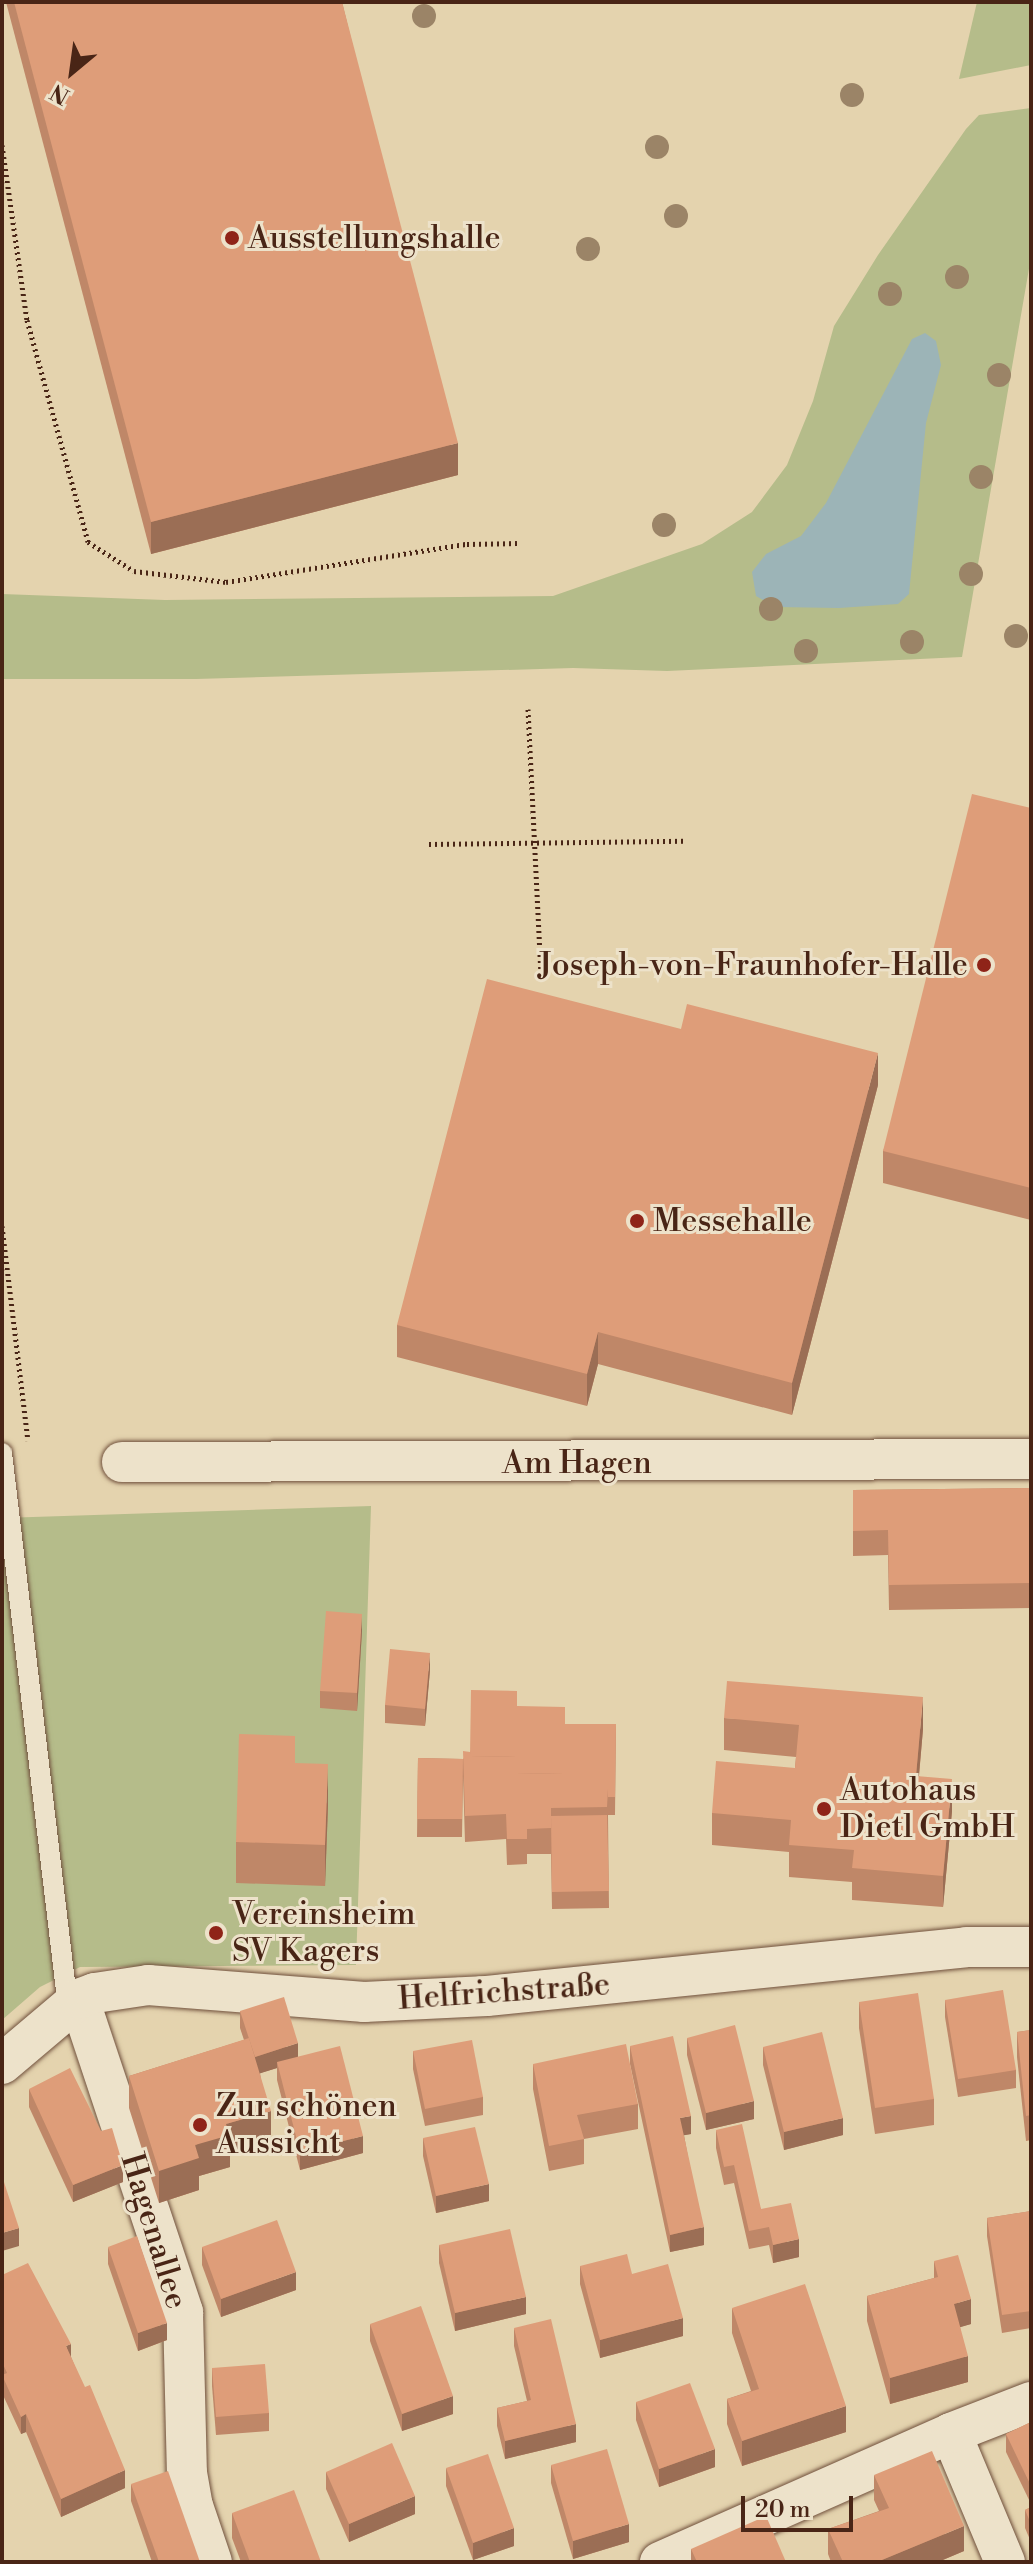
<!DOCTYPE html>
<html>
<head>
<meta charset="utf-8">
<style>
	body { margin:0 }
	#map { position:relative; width:1033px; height:2564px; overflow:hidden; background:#e4d3ae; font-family:"Libre Bodoni",serif }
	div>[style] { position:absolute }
	.green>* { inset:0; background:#b5bc8a }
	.water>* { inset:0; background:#9cb4b7 }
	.path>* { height:5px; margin-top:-2.5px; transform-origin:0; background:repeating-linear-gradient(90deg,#492516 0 2px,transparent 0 6px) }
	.roads { filter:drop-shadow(0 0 2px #70503c) drop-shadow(0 0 2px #70503c) }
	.lane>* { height:20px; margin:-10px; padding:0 10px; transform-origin:10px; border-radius:10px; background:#ede2ca }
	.street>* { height:40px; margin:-20px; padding:0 20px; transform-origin:20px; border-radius:20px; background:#ede2ca }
	.trees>* { width:24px; height:24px; margin:-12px; border-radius:50%; background:#9b8467 }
	.wall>* { inset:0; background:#bf8768 }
	.shaded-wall>* { inset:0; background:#9b6e55 }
	.building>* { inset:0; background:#de9d79 }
	.dots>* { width:22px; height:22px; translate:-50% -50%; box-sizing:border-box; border:4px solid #ede2ca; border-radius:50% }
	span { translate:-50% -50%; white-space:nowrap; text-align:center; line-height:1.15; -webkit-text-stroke:6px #ede2ca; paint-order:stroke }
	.poi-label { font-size:32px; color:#492516 }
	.left { translate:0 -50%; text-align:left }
	.right { translate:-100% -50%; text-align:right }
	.street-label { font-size:32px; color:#492516 }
	.frame { position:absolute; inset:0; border:4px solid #492516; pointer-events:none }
	.north { position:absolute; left:32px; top:32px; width:80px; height:80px; -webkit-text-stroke:6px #ede2ca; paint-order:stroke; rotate:209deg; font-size:22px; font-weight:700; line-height:32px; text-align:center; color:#492516 }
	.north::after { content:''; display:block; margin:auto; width:28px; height:36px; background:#492516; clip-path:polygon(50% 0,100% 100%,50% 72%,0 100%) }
	.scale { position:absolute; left:741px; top:2496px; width:112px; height:36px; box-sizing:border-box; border:4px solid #492516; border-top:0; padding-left:10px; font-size:24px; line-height:28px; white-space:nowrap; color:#492516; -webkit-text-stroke:6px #ede2ca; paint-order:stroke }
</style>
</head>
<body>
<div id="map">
	<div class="green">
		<div style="clip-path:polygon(977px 2px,1031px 2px,1031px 65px,959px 79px)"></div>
		<div style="clip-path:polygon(1031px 108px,1031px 257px,962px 657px,667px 671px,573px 668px,196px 679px,2px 679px,2px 594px,165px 600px,553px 596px,702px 544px,752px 512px,787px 465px,813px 401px,834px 326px,878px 255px,966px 129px,979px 115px)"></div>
		<div style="clip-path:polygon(371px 1506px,356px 1965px,80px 1967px,40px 1987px,2px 2020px,2px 1518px)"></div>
	</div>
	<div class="water">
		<div style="clip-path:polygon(925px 333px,936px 341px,941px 365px,926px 423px,909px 594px,898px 604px,839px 608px,776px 607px,756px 596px,752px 572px,766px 554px,801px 536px,826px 503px,912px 339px)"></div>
	</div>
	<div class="path">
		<div style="left:2px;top:145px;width:177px;rotate:81.9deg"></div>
		<div style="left:27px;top:320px;width:230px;rotate:74.6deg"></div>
		<div style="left:88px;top:542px;width:54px;rotate:32.2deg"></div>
		<div style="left:134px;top:571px;width:93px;rotate:6.8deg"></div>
		<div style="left:226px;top:582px;width:244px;rotate:-9deg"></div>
		<div style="left:467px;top:544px;width:50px;rotate:-1.1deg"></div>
		<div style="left:528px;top:709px;width:266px;rotate:87.2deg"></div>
		<div style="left:429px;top:844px;width:256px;rotate:-0.7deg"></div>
		<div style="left:2px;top:1226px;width:216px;rotate:83.1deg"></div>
	</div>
	<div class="roads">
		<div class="lane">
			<div style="left:2px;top:1453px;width:558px;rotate:83.21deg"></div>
		</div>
		<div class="street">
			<div style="left:122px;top:1462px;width:909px;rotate:-0.19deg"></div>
			<div style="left:79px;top:1999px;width:330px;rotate:71.6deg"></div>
			<div style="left:183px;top:2312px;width:161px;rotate:88.6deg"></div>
			<div style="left:187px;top:2473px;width:34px;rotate:80deg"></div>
			<div style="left:193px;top:2506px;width:59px;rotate:71.3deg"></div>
			<div style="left:2px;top:2064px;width:101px;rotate:-40.2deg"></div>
			<div style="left:79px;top:1999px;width:17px;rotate:-21deg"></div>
			<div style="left:95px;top:1993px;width:54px;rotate:-8.6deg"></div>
			<div style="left:148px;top:1985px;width:217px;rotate:4.5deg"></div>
			<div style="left:364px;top:2002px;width:123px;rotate:-2.8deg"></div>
			<div style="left:487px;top:1996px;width:481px;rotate:-5.8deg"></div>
			<div style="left:966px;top:1947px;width:65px"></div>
			<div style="left:951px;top:2433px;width:140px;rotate:67.3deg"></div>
			<div style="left:660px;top:2562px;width:318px;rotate:-23.9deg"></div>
			<div style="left:951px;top:2433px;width:86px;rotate:-21.2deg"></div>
		</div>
	</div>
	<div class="trees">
		<div style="left:424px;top:16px"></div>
		<div style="left:852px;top:95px"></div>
		<div style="left:657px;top:147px"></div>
		<div style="left:676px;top:216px"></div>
		<div style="left:588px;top:249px"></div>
		<div style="left:957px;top:277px"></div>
		<div style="left:890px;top:294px"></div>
		<div style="left:999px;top:375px"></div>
		<div style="left:981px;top:477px"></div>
		<div style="left:664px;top:525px"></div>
		<div style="left:971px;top:574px"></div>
		<div style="left:771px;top:609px"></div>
		<div style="left:1016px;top:636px"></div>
		<div style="left:912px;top:642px"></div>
		<div style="left:806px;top:651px"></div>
	</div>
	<div class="wall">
		<div style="clip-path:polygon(6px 2px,342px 2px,458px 475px,151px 554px)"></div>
		<div style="clip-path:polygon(1031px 808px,1031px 1220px,883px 1183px,883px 1151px)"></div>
		<div style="clip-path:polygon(878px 1085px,792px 1415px,598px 1364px,587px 1406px,397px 1357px,397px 1325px)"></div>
		<div style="clip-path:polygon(1031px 1488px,1031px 1608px,889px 1610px,888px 1555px,853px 1556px,853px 1490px)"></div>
		<div style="clip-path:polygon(362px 1631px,357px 1711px,320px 1708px,320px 1691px)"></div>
		<div style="clip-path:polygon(430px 1670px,425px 1726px,385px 1723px,385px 1705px)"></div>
		<div style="clip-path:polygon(517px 1706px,565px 1724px,616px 1724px,615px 1815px,608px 1815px,609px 1908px,552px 1909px,551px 1854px,527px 1854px,527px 1864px,507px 1865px,506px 1839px,465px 1842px,463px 1776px,462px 1837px,417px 1837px,418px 1758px,463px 1759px)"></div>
		<div style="clip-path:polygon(724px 1718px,923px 1729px,919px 1776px,952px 1811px,943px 1907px,852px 1900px,852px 1882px,789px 1877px,789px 1852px,712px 1845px,712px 1813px,795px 1768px,796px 1757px,724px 1750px)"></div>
		<div style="clip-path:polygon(295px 1763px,328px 1805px,325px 1886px,236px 1883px,236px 1842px)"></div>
		<div style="clip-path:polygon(945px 2000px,1016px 2070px,1016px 2088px,958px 2097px,945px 2017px)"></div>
		<div style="clip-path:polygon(859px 2002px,934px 2099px,934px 2125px,875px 2134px,859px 2028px)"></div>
		<div style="clip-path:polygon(240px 2011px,298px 2057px,363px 2153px,300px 2170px,277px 2080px,277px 2068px,260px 2073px,271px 2143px,230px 2155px,230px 2167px,199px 2176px,199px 2190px,159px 2203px,129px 2108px,129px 2076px,244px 2040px,240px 2028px)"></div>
		<div style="clip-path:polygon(1031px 2030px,1031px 2140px,1026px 2141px,1017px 2057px,1017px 2032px)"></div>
		<div style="clip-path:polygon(687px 2038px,754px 2119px,706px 2130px,687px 2055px)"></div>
		<div style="clip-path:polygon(630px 2046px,691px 2134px,684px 2135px,704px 2245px,670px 2252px,630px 2064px)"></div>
		<div style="clip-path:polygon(763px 2047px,843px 2135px,784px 2150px,763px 2065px)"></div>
		<div style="clip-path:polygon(413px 2051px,483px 2097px,483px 2115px,425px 2126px,413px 2069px)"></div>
		<div style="clip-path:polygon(533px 2064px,638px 2104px,638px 2129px,584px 2139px,584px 2164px,549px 2171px,533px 2089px)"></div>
		<div style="clip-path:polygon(29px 2089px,123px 2182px,73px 2202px,29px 2107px)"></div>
		<div style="clip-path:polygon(716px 2130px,761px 2209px,799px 2257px,773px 2263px,769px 2245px,749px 2249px,734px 2183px,724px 2185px,716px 2148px)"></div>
		<div style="clip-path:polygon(423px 2138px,489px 2201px,436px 2213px,423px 2156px)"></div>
		<div style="clip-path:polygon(1031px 2211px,1031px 2328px,1002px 2333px,987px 2236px,987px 2218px)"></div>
		<div style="clip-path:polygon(439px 2245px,526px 2314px,455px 2331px,439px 2263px)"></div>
		<div style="clip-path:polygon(108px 2247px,167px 2340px,138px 2351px,108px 2264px)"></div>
		<div style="clip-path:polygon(202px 2247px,296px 2290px,221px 2317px,202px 2265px)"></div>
		<div style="clip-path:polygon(934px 2261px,971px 2324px,960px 2327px,968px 2382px,890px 2404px,867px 2321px,867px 2296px,934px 2278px)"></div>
		<div style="clip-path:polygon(580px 2266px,632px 2274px,683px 2336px,600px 2358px,580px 2284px)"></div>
		<div style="clip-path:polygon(2px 2275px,71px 2357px,125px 2488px,61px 2517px,26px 2432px,21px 2434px,2px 2393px)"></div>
		<div style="clip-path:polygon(732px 2308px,846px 2432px,742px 2466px,727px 2424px,727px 2399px,751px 2391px,732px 2333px)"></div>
		<div style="clip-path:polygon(370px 2324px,453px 2414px,402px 2431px,370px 2341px)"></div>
		<div style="clip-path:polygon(514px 2328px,576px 2442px,505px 2459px,497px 2426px,497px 2408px,527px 2401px,514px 2346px)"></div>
		<div style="clip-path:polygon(212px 2368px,269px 2413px,269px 2431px,216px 2435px,212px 2386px)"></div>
		<div style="clip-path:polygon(636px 2402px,715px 2467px,659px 2487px,636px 2420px)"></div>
		<div style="clip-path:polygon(1031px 2422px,1031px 2504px,1006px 2452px,1006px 2434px)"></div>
		<div style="clip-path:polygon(551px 2465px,629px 2542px,573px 2559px,551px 2483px)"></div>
		<div style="clip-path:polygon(446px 2468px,514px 2546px,473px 2560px,446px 2486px)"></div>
		<div style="clip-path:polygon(326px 2472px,415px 2514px,349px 2542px,326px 2489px)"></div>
		<div style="clip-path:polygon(874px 2475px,964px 2551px,938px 2562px,831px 2562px,828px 2554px,828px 2529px,879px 2511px,874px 2500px)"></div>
		<div style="clip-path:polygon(131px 2484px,200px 2562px,152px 2562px,131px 2501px)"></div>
		<div style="clip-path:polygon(1031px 2507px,1031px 2542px,1025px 2528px,1025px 2510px)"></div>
		<div style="clip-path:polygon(232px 2513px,321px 2562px,241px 2562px,232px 2538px)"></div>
		<div style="clip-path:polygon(691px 2549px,786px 2562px,691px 2562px)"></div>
	</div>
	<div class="shaded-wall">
		<div style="clip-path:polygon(458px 443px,458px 475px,151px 554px,151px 522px)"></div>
		<div style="clip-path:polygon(878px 1053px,878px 1085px,792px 1415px,792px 1383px)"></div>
		<div style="clip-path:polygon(598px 1332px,598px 1364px,587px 1406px,587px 1374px)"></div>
		<div style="clip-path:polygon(362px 1614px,362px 1631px,357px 1711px,357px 1693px)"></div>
		<div style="clip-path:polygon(430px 1653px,430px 1670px,425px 1726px,425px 1709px)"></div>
		<div style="clip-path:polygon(923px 1697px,923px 1729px,916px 1808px,916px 1776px)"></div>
		<div style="clip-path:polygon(328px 1764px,328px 1805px,325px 1886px,325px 1845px)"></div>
		<div style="clip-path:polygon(952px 1779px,952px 1811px,943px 1907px,943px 1876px)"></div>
		<div style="clip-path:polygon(298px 2043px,298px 2061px,277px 2062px,277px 2068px,255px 2075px,255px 2057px)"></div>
		<div style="clip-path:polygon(754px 2101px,754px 2119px,706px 2130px,706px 2113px)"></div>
		<div style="clip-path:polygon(271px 2111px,271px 2143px,230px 2155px,230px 2167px,199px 2176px,199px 2190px,159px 2203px,159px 2171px,226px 2124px)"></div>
		<div style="clip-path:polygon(691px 2116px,691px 2134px,680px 2136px,680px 2118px)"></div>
		<div style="clip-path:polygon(843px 2118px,843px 2135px,784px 2150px,784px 2132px)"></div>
		<div style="clip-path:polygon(363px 2136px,363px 2153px,300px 2170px,300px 2152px)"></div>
		<div style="clip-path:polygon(123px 2165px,123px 2182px,73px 2202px,73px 2185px)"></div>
		<div style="clip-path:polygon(489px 2184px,489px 2201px,436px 2213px,436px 2196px)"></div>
		<div style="clip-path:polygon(704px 2227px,704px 2245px,670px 2252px,670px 2235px)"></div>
		<div style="clip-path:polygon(19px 2228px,19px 2246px,2px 2251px,2px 2233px)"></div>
		<div style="clip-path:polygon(799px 2239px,799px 2257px,773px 2263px,773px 2245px)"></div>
		<div style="clip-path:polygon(296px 2272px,296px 2290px,221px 2317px,221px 2299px)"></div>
		<div style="clip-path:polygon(526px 2297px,526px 2314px,455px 2331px,455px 2313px)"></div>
		<div style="clip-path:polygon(971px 2299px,971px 2324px,954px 2329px,954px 2304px)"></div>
		<div style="clip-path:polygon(683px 2318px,683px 2336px,600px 2358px,600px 2340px)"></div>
		<div style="clip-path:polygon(167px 2323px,167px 2340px,138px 2351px,138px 2333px)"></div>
		<div style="clip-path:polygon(71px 2344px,71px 2361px,66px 2346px)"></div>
		<div style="clip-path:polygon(968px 2356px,968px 2382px,890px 2404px,890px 2378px)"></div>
		<div style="clip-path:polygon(453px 2396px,453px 2414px,402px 2431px,402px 2414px)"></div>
		<div style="clip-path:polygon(846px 2406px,846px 2432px,742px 2466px,742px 2441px)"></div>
		<div style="clip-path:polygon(26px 2414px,26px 2432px,21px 2434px,21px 2417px)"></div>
		<div style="clip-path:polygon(576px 2424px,576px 2442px,505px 2459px,505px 2441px)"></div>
		<div style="clip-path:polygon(715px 2449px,715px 2467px,659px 2487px,659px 2469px)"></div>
		<div style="clip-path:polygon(125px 2470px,125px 2488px,61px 2517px,61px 2499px)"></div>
		<div style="clip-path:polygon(415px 2496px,415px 2514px,349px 2542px,349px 2524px)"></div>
		<div style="clip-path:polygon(629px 2524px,629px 2542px,573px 2559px,573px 2541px)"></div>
		<div style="clip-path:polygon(964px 2526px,964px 2551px,938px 2562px,877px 2562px)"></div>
		<div style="clip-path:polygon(514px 2528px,514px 2546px,473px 2560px,473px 2543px)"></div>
	</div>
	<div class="building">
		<div style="clip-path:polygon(14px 2px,342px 2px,458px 443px,151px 522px)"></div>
		<div style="clip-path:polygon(972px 794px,1031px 808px,1031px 1188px,883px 1151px)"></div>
		<div style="clip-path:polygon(487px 979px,681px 1029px,687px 1004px,878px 1053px,792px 1383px,598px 1332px,587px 1374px,397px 1325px)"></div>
		<div style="clip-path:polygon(1031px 1488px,1031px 1583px,889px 1585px,888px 1530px,853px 1531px,853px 1490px)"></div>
		<div style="clip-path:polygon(326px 1611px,362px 1614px,357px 1693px,320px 1691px)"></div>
		<div style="clip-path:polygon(390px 1649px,430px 1653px,425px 1709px,385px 1705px)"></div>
		<div style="clip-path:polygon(727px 1681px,923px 1697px,916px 1776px,952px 1779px,943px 1876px,852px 1868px,854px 1850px,789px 1845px,791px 1820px,712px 1813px,716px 1761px,795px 1768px,799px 1725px,724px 1718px)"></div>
		<div style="clip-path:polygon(471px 1690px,517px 1691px,517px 1706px,565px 1707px,565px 1724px,616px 1724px,615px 1797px,608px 1797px,608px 1789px,564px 1789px,564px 1774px,516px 1773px,516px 1757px,470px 1756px)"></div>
		<div style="clip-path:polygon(239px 1734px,295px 1736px,295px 1763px,328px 1764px,325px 1845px,236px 1842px)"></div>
		<div style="clip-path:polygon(463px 1751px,470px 1752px,470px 1756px,516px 1757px,516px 1773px,564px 1774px,564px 1789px,608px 1789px,607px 1807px,551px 1808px,551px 1828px,527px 1829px,527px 1839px,507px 1839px,506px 1814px,465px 1816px)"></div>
		<div style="clip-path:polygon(418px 1758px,463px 1759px,462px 1819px,417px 1819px)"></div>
		<div style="clip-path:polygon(607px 1815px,609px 1891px,552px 1892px,551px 1816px)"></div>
		<div style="clip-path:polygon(1003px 1990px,1016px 2070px,958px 2079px,945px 2000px)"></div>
		<div style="clip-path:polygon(918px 1993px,934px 2099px,875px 2108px,859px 2002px)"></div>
		<div style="clip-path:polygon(284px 1997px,298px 2043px,255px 2057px,240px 2011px)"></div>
		<div style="clip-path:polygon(735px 2025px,754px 2101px,706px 2113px,687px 2038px)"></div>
		<div style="clip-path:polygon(1031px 2030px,1031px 2115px,1026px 2116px,1017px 2032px)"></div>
		<div style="clip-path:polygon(822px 2032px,843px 2118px,784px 2132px,763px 2047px)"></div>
		<div style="clip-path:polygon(673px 2036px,691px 2116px,680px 2118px,704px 2227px,670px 2235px,630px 2046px)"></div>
		<div style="clip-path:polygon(249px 2038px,271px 2111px,226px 2124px,230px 2135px,195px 2145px,199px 2158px,159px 2171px,129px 2076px)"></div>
		<div style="clip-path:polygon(472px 2040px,483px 2097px,425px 2109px,413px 2051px)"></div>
		<div style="clip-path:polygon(626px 2044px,638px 2104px,577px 2115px,584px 2139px,549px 2146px,533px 2064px)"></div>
		<div style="clip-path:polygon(340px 2046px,363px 2136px,300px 2152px,277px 2062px)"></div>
		<div style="clip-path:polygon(70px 2068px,101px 2131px,112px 2128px,123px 2165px,73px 2185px,29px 2089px)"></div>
		<div style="clip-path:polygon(742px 2124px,761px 2209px,791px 2203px,799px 2239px,773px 2245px,769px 2227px,749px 2231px,734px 2165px,724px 2167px,716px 2130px)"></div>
		<div style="clip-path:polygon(475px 2127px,489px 2184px,436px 2196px,423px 2138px)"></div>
		<div style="clip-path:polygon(2px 2176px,19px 2228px,2px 2233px)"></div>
		<div style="clip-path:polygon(1031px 2211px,1031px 2311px,1002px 2315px,987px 2218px)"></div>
		<div style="clip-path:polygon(277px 2220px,296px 2272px,221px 2299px,202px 2247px)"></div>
		<div style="clip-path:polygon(510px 2229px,526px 2297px,455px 2313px,439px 2245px)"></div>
		<div style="clip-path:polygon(137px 2236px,167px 2323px,138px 2333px,108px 2247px)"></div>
		<div style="clip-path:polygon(627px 2254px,632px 2274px,668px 2264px,683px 2318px,600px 2340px,580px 2266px)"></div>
		<div style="clip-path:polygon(958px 2255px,971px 2299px,954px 2304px,968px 2356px,890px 2378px,867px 2296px,938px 2277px,934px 2261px)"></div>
		<div style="clip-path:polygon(28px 2263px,71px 2344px,66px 2346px,85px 2387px,90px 2385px,125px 2470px,61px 2499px,26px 2414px,21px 2417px,2px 2375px,7px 2373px,2px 2362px,2px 2275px)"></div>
		<div style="clip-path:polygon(805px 2284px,846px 2406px,742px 2441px,727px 2399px,759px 2389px,732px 2308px)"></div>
		<div style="clip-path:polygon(421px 2306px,453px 2396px,402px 2414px,370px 2324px)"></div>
		<div style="clip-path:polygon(551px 2319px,576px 2424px,505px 2441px,497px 2408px,531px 2400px,514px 2328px)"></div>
		<div style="clip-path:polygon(265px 2364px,269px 2413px,216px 2417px,212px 2368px)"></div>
		<div style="clip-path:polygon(690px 2383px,715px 2449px,659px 2469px,636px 2402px)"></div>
		<div style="clip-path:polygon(1031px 2422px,1031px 2486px,1006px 2434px)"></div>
		<div style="clip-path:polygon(392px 2443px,415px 2496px,349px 2524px,326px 2472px)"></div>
		<div style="clip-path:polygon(607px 2449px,629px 2524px,573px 2541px,551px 2465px)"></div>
		<div style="clip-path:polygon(932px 2451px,964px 2526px,877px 2562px,843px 2562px,828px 2529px,889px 2508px,874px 2475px)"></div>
		<div style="clip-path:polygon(488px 2454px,514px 2528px,473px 2543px,446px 2468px)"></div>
		<div style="clip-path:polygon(168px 2471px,200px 2562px,159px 2562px,131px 2484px)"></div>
		<div style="clip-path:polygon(294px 2490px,321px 2562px,250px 2562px,232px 2513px)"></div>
		<div style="clip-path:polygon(1031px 2507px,1031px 2524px,1025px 2510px)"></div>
		<div style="clip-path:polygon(766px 2516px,786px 2562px,697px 2562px,691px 2549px)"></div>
	</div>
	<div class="dots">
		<div style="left:232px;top:238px;background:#8f2418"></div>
		<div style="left:984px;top:965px;background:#8f2418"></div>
		<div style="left:637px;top:1221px;background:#8f2418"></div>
		<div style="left:824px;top:1809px;background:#8f2418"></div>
		<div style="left:216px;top:1933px;background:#8f2418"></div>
		<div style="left:200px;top:2125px;background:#8f2418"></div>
	</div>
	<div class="poi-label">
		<span class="left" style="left:248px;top:238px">Ausstellungshalle</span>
		<span class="right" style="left:968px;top:965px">Joseph-von-Fraunhofer-Halle</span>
		<span class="left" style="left:653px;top:1221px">Messehalle</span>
		<span class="left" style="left:840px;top:1809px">Autohaus<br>Dietl GmbH</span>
		<span class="left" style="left:232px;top:1933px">Vereinsheim<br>SV Kagers</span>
		<span class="left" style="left:216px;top:2125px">Zur schönen<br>Aussicht</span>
	</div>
	<div class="street-label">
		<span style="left:577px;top:1463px">Am Hagen</span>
		<span style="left:504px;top:1992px;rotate:-4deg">Helfrichstraße</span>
		<span style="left:154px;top:2231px;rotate:73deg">Hagenallee</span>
	</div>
	<div class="frame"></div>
	<div class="north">N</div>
	<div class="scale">20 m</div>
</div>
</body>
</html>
